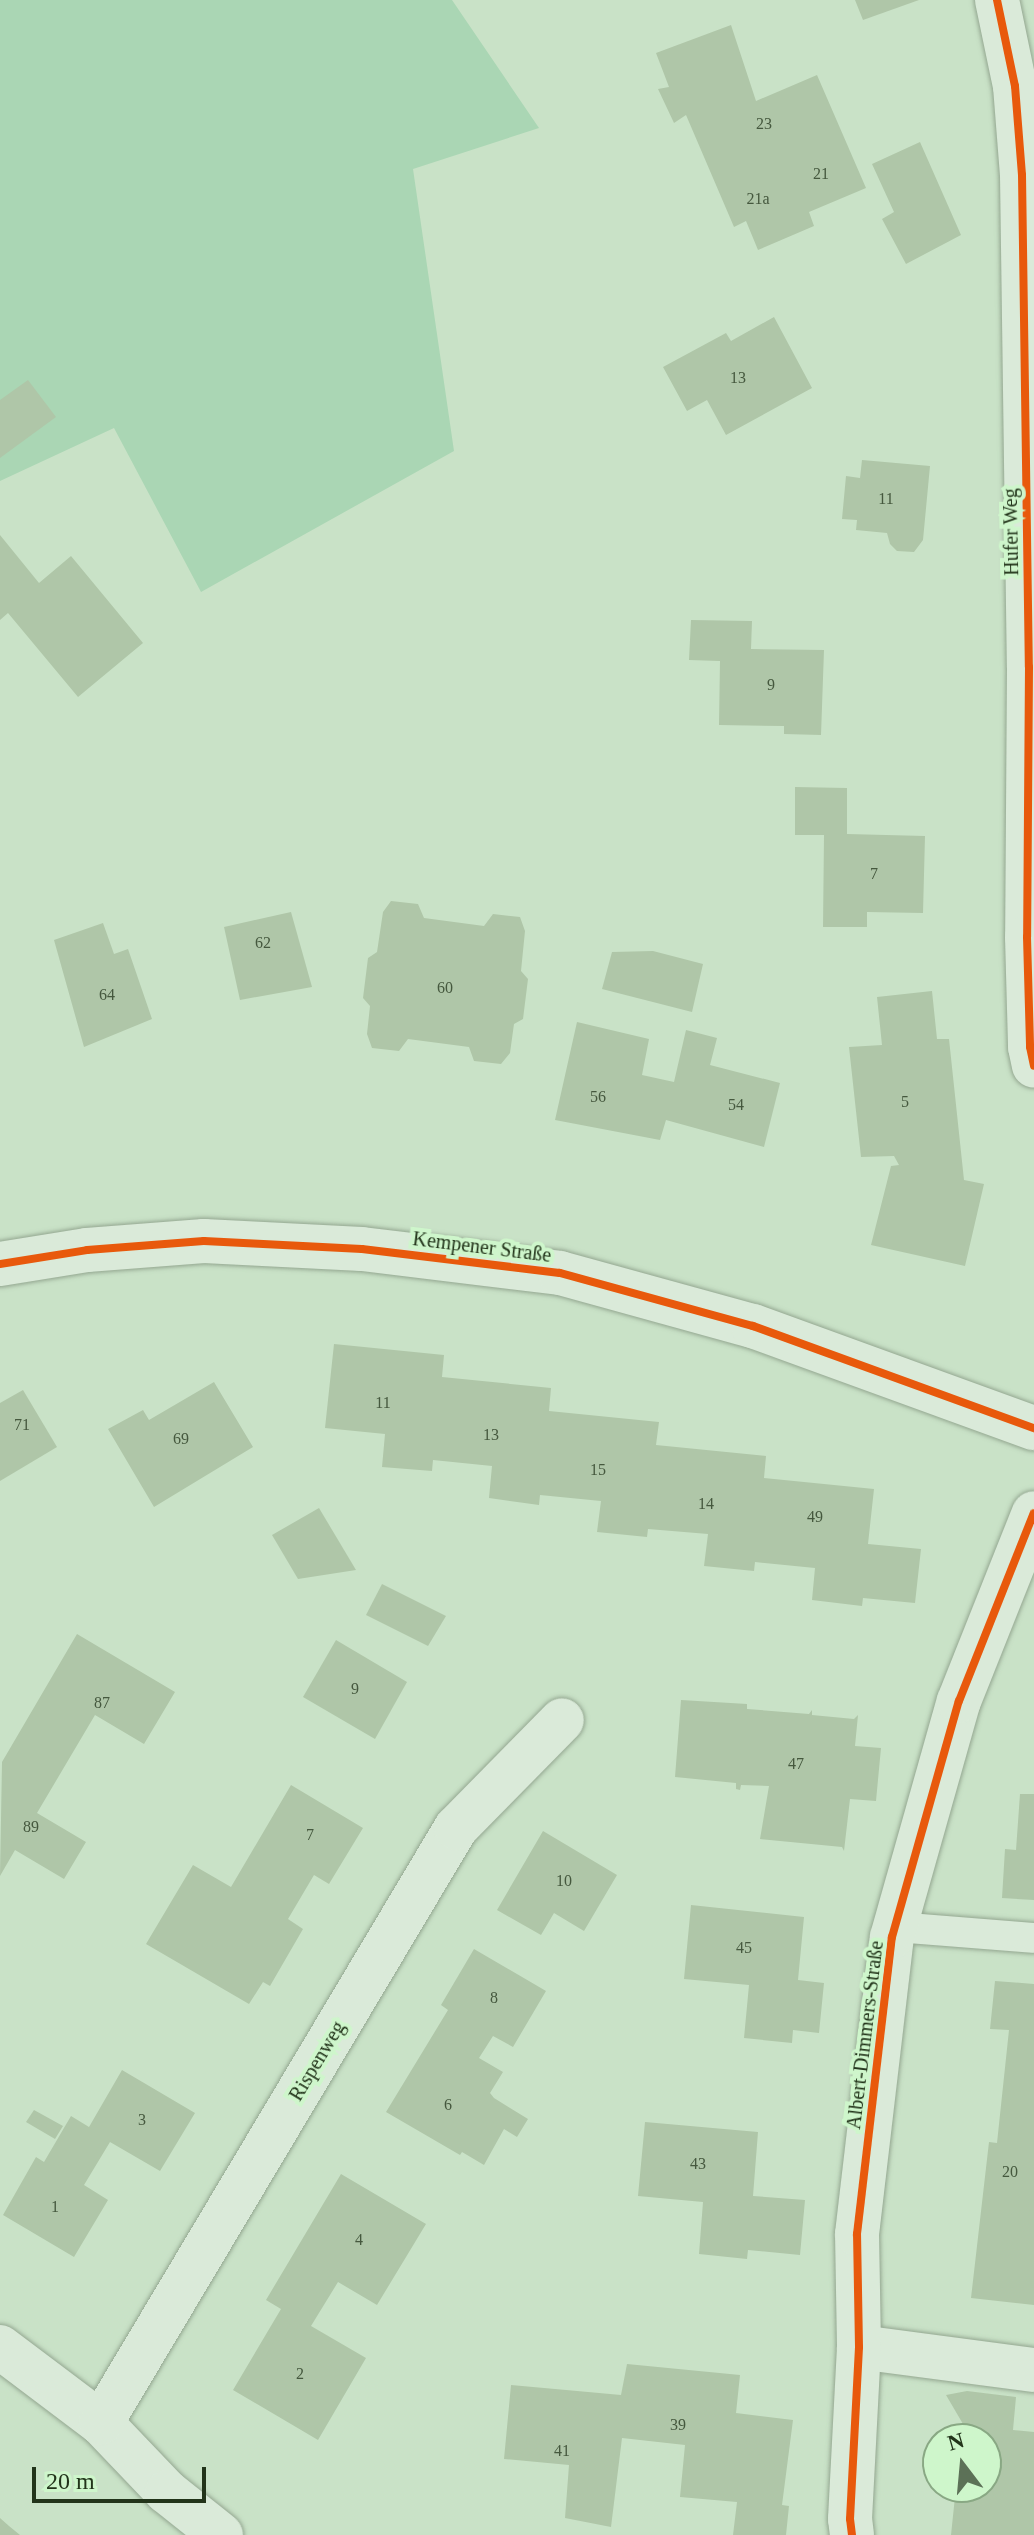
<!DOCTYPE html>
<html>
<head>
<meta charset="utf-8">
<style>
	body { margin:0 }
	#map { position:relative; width:1034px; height:2535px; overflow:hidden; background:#c9e2c7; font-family:"Times New Roman",serif }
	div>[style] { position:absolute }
	.green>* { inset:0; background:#aad6b4 }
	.building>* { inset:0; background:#afc6a8 }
	.roads { filter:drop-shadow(0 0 2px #94a791) drop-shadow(0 0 2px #94a791) }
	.service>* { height:30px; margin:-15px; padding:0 15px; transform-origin:15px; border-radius:15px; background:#daead9 }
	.minor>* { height:44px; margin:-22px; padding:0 22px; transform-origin:22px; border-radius:22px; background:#daead9 }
	.secondary>* { height:44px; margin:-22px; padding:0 22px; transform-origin:22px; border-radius:22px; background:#daead9 }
	.cycleway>* { height:8px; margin:-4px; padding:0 4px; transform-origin:4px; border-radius:4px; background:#e8590c }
	span { translate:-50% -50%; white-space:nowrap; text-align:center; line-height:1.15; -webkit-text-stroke:8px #cef6cb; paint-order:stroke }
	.number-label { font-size:16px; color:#45583e }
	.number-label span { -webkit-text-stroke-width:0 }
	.street-label { font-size:20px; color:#22341a }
	.north { position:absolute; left:922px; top:2423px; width:80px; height:80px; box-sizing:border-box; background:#cef6cb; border:2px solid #89a884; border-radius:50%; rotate:344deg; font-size:22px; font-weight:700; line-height:32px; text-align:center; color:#22341a }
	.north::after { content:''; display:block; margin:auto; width:28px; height:36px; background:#5c7157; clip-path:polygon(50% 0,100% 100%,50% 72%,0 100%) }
	.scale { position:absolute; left:32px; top:2467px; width:174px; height:36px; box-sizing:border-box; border:4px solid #22341a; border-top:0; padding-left:10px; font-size:24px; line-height:28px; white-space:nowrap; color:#22341a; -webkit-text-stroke:6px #cef6cb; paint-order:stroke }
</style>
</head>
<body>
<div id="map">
	<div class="green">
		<div style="clip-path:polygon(0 0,452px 0,539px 128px,413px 169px,454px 451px,201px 592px,114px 428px,0 481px)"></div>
	</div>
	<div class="building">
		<div style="clip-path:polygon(855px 0,919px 0,863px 20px)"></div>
		<div style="clip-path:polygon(731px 25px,756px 101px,817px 75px,866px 188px,809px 212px,814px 226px,758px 250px,746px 221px,734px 227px,686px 115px,674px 123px,658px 89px,669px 87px,656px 53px)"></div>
		<div style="clip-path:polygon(920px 142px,961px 235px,906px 264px,882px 219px,894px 212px,872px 164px)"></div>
		<div style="clip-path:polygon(774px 317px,812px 388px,726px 435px,707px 400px,687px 411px,663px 367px,726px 333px,731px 341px)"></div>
		<div style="clip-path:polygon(28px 380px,56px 417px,0 458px,0 400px)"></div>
		<div style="clip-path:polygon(862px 460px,930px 466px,923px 540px,914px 552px,897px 551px,890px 544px,887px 533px,856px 530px,857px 520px,842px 519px,846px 476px,860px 478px)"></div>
		<div style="clip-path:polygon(0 535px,39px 583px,71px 556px,143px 643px,78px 697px,8px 613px,0 620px)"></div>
		<div style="clip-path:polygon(691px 620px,752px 621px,751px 649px,824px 650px,821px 735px,784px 734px,784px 726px,719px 725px,720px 661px,689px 660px)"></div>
		<div style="clip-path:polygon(795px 787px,847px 788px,847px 834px,925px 836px,923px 913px,867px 912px,867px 927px,823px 927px,824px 835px,795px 835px)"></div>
		<div style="clip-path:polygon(391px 901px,418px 904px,424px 918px,484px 926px,493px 914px,520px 917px,525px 931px,521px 971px,528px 979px,523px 1019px,514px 1024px,510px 1053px,501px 1064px,474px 1061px,469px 1047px,408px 1039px,399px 1051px,372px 1048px,367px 1034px,370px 1006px,363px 998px,368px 958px,377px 952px,383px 912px)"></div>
		<div style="clip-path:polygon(291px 912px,312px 987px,240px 1000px,224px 927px)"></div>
		<div style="clip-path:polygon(103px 923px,114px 954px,128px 949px,152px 1019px,84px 1047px,54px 940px)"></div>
		<div style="clip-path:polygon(653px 951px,703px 964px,692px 1012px,602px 989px,612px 952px)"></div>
		<div style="clip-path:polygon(932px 991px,937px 1039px,949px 1039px,964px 1180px,984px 1184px,965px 1266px,871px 1245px,891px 1166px,899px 1165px,894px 1156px,861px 1157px,849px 1047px,882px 1045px,877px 997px)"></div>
		<div style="clip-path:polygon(577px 1022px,649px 1039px,642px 1075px,674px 1082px,686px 1030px,717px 1038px,710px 1065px,780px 1083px,764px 1147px,666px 1120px,660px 1140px,555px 1120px)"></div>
		<div style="clip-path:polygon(334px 1344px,444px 1355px,442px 1377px,551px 1388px,549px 1411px,659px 1422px,656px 1445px,766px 1456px,764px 1478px,874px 1489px,868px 1544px,921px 1549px,915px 1603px,863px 1598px,862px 1606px,812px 1600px,815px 1568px,755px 1562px,754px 1571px,704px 1566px,708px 1534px,648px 1529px,647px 1537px,597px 1532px,601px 1501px,540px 1495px,539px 1505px,489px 1498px,492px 1466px,433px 1460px,432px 1471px,382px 1467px,385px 1434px,325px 1428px)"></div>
		<div style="clip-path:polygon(214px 1382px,253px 1447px,154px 1507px,108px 1429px,143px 1410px,149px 1420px)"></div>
		<div style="clip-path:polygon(23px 1390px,57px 1447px,0 1481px,0 1403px)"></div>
		<div style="clip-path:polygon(319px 1508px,356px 1570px,298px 1579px,272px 1535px)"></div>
		<div style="clip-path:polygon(382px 1584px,446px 1616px,428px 1646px,366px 1615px)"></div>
		<div style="clip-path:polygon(77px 1634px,175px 1692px,144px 1744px,95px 1715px,37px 1813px,86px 1842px,64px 1879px,15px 1850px,0 1876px,2px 1762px)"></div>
		<div style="clip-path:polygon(336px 1640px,407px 1682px,375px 1739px,303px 1697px)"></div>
		<div style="clip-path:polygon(681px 1700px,747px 1704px,747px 1709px,809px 1714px,812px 1710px,812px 1715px,854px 1719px,858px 1715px,855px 1746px,881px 1748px,876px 1801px,850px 1799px,844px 1851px,842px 1847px,760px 1839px,769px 1786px,741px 1785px,740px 1790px,736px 1789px,736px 1783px,675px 1777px)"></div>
		<div style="clip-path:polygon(291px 1785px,363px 1828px,329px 1884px,314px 1875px,288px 1919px,303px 1929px,270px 1986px,263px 1982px,249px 2004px,146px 1944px,193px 1865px,231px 1887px)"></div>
		<div style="clip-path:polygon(1020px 1794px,1034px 1794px,1034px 1900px,1002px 1898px,1005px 1849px,1016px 1850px)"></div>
		<div style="clip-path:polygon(543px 1831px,617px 1875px,584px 1931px,554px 1913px,541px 1935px,497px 1910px)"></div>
		<div style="clip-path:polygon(691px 1905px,804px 1917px,798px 1980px,824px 1983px,819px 2033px,793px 2030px,792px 2043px,744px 2038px,749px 1985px,684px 1979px)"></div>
		<div style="clip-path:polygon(474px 1949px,546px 1991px,513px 2047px,493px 2036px,479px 2058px,503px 2072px,490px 2093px,494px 2098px,528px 2119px,517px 2137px,504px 2129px,484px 2165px,462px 2152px,460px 2155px,386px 2112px,448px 2010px,441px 2005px)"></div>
		<div style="clip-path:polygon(995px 1981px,1034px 1984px,1034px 2305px,971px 2298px,989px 2142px,997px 2143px,1009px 2030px,990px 2029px)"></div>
		<div style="clip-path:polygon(122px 2070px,195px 2113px,160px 2171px,110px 2142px,84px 2185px,108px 2200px,74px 2257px,3px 2215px,36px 2157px,44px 2162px,71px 2116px,89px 2127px)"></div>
		<div style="clip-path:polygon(34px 2110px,63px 2126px,55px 2139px,26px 2122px)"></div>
		<div style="clip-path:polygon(645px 2122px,758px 2132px,753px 2196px,805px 2200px,800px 2255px,748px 2250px,747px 2259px,699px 2254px,703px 2202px,638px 2196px)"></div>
		<div style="clip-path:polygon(341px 2174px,426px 2224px,377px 2305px,338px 2282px,311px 2326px,366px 2358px,318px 2440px,233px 2390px,281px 2309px,266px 2300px)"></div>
		<div style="clip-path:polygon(627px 2364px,740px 2375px,736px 2413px,793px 2420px,782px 2505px,789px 2506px,786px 2535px,733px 2535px,737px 2502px,680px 2497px,685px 2445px,622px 2438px,611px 2527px,565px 2518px,569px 2465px,504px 2459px,511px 2385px,621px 2395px)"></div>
		<div style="clip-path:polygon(967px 2391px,1016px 2397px,1013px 2430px,1034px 2432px,1034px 2535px,951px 2535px,956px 2487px,986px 2487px,986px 2439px,961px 2439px,963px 2424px,946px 2395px)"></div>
		<div style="clip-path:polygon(0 2518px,9px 2526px,20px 2535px,0 2535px)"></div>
	</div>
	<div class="roads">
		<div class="service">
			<div style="left:895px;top:1927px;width:139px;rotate:4.5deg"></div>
		</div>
		<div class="minor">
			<div style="left:997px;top:0;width:88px;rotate:78.2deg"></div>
			<div style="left:1015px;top:86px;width:89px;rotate:85.5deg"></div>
			<div style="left:1022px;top:175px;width:492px;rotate:89.2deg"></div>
			<div style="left:1029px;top:667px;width:270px;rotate:90.4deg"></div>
			<div style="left:1027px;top:937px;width:110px;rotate:88.4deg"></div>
			<div style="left:1030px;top:1047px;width:19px;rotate:78deg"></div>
			<div style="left:0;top:2347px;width:126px;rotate:37deg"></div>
			<div style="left:101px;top:2423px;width:95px;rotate:46.3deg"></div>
			<div style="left:167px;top:2492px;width:69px;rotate:38.5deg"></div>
			<div style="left:859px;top:2347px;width:177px;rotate:7.5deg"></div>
			<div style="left:101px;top:2423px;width:693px;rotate:-59.18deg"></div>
			<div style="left:456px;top:1828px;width:151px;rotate:-45.5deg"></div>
			<div style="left:852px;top:2535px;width:16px;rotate:-97deg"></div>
			<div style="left:850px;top:2519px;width:172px;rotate:-87deg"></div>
			<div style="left:859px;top:2347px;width:113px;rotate:-91deg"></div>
			<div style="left:857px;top:2234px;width:299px;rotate:-83.3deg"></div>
			<div style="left:892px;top:1937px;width:245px;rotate:-74.2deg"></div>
			<div style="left:959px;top:1701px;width:202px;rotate:-68.3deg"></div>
		</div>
		<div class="secondary">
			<div style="left:0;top:1264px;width:88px;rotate:-9.1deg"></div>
			<div style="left:87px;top:1250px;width:117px;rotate:-4.4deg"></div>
			<div style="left:204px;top:1241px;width:158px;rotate:2.9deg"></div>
			<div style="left:362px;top:1249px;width:199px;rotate:6.9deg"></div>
			<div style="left:560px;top:1273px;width:200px;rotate:15.4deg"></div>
			<div style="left:753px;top:1326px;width:299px;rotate:20deg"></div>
		</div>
	</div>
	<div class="cycleway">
		<div style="left:997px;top:0;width:88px;rotate:78.2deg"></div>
		<div style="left:1015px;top:86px;width:89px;rotate:85.5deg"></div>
		<div style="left:1022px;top:175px;width:492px;rotate:89.2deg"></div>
		<div style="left:1029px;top:667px;width:270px;rotate:90.4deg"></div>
		<div style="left:1027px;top:937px;width:110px;rotate:88.4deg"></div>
		<div style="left:1030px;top:1047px;width:19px;rotate:78deg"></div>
		<div style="left:0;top:1264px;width:88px;rotate:-9.1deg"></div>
		<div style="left:87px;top:1250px;width:117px;rotate:-4.4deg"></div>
		<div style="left:204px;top:1241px;width:158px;rotate:2.9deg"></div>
		<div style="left:362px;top:1249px;width:199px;rotate:6.9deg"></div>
		<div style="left:560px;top:1273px;width:200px;rotate:15.4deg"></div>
		<div style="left:753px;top:1326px;width:299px;rotate:20deg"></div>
		<div style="left:852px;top:2535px;width:16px;rotate:-97deg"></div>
		<div style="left:850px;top:2519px;width:172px;rotate:-87deg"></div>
		<div style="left:859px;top:2347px;width:113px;rotate:-91deg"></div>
		<div style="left:857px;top:2234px;width:299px;rotate:-83.3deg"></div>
		<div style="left:892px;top:1937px;width:245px;rotate:-74.2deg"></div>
		<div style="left:959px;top:1701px;width:202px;rotate:-68.3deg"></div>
	</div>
	<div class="number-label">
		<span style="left:764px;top:124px">23</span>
		<span style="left:821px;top:174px">21</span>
		<span style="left:758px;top:199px">21a</span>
		<span style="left:738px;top:378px">13</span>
		<span style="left:886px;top:499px">11</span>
		<span style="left:771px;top:685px">9</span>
		<span style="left:874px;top:874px">7</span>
		<span style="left:263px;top:943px">62</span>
		<span style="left:445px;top:988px">60</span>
		<span style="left:107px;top:995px">64</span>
		<span style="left:598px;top:1097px">56</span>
		<span style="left:905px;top:1102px">5</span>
		<span style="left:736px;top:1105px">54</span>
		<span style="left:383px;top:1403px">11</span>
		<span style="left:22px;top:1425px">71</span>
		<span style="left:491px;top:1435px">13</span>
		<span style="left:181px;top:1439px">69</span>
		<span style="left:598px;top:1470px">15</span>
		<span style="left:706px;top:1504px">14</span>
		<span style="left:815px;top:1517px">49</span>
		<span style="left:355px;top:1689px">9</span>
		<span style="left:102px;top:1703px">87</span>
		<span style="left:796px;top:1764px">47</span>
		<span style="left:31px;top:1827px">89</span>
		<span style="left:310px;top:1835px">7</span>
		<span style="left:564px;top:1881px">10</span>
		<span style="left:744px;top:1948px">45</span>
		<span style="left:494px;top:1998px">8</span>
		<span style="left:448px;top:2105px">6</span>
		<span style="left:142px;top:2120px">3</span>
		<span style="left:698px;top:2164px">43</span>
		<span style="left:1010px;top:2172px">20</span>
		<span style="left:55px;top:2207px">1</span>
		<span style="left:359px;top:2240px">4</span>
		<span style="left:300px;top:2374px">2</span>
		<span style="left:678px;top:2425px">39</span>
		<span style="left:562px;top:2451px">41</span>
	</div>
	<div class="street-label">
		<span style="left:1011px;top:532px;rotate:-91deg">Hufer Weg</span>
		<span style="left:482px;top:1247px;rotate:7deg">Kempener Straße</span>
		<span style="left:865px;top:2035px;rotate:-83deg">Albert-Dimmers-Straße</span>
		<span style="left:317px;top:2061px;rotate:-59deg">Rispenweg</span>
	</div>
	<div class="north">N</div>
	<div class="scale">20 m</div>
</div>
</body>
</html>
